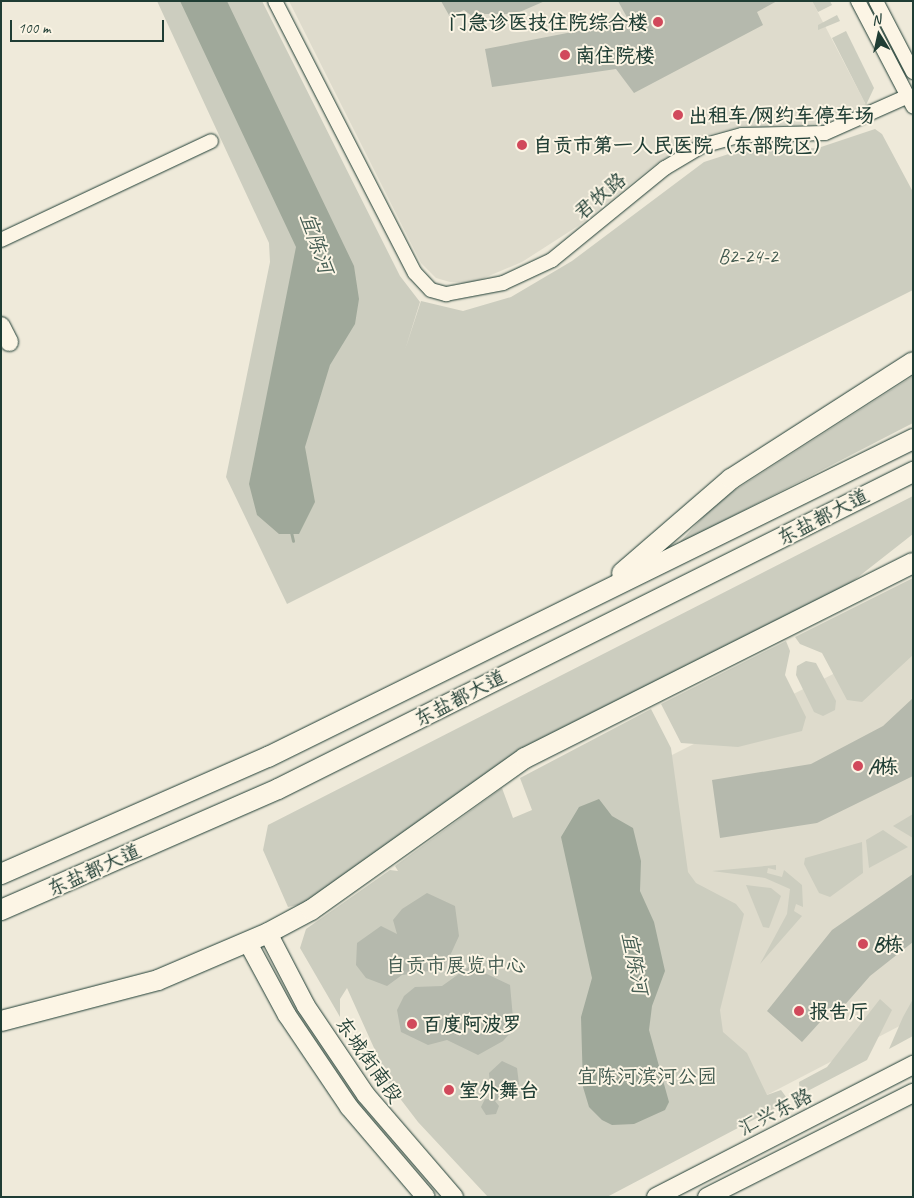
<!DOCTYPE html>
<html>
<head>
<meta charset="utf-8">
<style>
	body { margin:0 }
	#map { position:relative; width:914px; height:1198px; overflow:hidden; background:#efeada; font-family:Caveat,"LXGW WenKai TC",sans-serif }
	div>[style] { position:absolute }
	.built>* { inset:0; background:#dedbcc }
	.green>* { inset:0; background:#cccdbf }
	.water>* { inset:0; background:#9fa89a }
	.stream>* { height:3px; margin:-1.5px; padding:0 1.5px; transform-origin:1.5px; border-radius:1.5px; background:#9fa89a }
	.building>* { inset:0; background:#b5b9ad }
	.roads { filter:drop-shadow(0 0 1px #1f3d34) drop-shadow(0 0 1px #1f3d34) }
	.minor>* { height:14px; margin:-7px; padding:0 7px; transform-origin:7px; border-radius:7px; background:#fcf5e5 }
	.major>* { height:18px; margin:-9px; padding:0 9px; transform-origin:9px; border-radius:9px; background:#fcf5e5 }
	.highway>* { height:20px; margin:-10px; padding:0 10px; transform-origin:10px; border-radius:10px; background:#fcf5e5 }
	.dots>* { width:14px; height:14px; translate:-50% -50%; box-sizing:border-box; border:2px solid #fcf5e5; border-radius:50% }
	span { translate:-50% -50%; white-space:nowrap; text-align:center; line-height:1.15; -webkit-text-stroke:4px #fcf5e5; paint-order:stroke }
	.poi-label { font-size:20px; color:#1f3d34; font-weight:700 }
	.right { translate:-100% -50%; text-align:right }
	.left { translate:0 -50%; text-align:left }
	.street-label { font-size:20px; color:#1f3d34 }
	.park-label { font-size:20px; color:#425a50 }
	.water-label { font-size:21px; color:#455d53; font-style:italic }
	.frame { position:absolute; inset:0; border:2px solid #1f3d34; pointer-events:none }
	.north { position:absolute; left:854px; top:10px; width:50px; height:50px; -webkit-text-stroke:4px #fcf5e5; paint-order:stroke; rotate:350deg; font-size:14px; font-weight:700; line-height:20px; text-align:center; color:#1f3d34 }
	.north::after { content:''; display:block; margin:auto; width:18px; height:22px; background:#1f3d34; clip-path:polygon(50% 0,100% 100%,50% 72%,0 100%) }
	.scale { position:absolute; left:10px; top:20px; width:154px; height:22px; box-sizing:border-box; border:2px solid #1f3d34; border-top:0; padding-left:6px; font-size:15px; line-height:18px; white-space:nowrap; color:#1f3d34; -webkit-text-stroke:4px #fcf5e5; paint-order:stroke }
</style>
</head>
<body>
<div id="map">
	<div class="built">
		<div style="clip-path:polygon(289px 1px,812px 1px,866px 105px,845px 117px,817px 124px,742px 126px,696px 138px,649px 169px,578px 226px,522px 262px,472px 283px,450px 282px,436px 278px,421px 263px)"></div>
		<div style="clip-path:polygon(913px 634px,913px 1019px,717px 1121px,668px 757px)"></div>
	</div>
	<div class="green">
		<div style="clip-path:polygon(157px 1px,262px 1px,400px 276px,420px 302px,405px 350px,421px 301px,463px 311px,511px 297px,572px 261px,704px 162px,738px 151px,818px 148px,875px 129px,882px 134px,913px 192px,913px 290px,287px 604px,226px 477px,270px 262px,269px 243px)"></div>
		<div style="clip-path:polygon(812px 1px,830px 1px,832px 5px,818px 12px)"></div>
		<div style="clip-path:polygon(837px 15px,840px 21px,818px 30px,818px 25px)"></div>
		<div style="clip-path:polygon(846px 31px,874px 88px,866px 105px,832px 38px)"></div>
		<div style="clip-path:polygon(913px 376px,913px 423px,677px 545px,718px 501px)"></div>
		<div style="clip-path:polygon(913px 496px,913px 534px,848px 585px,535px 746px,307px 903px,288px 907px,263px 850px,268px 825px)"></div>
		<div style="clip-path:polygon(913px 578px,913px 655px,862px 702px,847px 700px,822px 653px,800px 644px,795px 637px)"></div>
		<div style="clip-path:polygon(786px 641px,790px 651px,785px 675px,806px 717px,802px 731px,738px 747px,681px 743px,661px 704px)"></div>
		<div style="clip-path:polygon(806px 661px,816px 663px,836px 701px,835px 710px,823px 716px,814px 712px,796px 675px,797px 666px)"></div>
		<div style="clip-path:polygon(651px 709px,671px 748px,688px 872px,696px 883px,736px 904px,744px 914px,720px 1010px,723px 1032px,747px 1053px,767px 1095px,781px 1090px,789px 1101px,607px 1197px,488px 1197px,418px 1122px,353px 1037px,388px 1079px,347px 988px,340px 999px,340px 1017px,300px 948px,306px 929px,390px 870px,398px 871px,395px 866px,502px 788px,513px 818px,532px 810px,520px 778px)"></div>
		<div style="clip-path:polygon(913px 814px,913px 838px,893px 826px)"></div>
		<div style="clip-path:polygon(883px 830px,908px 847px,869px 868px,866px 840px)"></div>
		<div style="clip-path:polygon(862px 842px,863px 873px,830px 897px,819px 893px,804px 864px,805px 858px)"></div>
		<div style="clip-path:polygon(776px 865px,776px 870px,768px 868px,767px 873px,782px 877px,784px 870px,802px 885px,803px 907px,796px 904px,794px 911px,802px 916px,760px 964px,787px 914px,790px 889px,765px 878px,712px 871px)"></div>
		<div style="clip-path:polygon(746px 885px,771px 888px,781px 896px,769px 928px,763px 927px)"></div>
		<div style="clip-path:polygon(880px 999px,892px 1010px,867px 1060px,800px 1095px,799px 1082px,827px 1067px)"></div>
		<div style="clip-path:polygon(913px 999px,913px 1036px,889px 1049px,903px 1017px)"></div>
	</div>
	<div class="water">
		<div style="clip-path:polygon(180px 1px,227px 1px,354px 266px,359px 299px,355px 324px,330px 365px,305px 447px,315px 502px,299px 534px,279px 534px,257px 515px,249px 484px,296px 247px)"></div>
		<div style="clip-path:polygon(599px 799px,612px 816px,633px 828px,641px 861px,640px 891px,654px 922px,665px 971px,652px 1006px,649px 1030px,669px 1102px,665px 1110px,634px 1124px,612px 1125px,602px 1120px,589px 1107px,583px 1087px,581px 1017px,592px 978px,561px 837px,579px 807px)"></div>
	</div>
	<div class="stream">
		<div style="left:291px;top:532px;width:9px;rotate:77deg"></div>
	</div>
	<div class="building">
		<div style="clip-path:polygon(441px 1px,545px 1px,515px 14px,480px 14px,477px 20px,464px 10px,450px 17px)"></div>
		<div style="clip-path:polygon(618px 1px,777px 1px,757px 12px,763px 25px,634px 93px,616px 69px,492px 87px,485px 49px,629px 21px)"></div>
		<div style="clip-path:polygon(913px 698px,913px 776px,817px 823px,720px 838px,712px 780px,811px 764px,883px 726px)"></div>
		<div style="clip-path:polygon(913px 874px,913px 942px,870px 976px,836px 1015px,831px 1010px,802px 1042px,767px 1011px,832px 930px)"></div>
		<div style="clip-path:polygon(427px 893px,455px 906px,459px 936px,448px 960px,436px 970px,402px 975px,387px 986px,366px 978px,356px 965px,357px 943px,381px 926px,397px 934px,393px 920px,402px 909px)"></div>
		<div style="clip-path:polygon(470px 966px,510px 985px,514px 1029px,503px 1041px,478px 1055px,447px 1040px,428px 1045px,401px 1032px,397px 1010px,404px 996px,415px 987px,442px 986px)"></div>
		<div style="clip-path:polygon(502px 1061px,517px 1068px,519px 1084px,495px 1101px,499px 1106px,496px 1114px,486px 1115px,481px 1107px,485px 1099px,491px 1099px,489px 1073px)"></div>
	</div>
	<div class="roads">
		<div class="minor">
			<div style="left:275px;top:1px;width:306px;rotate:62.8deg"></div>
			<div style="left:415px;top:273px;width:23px;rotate:47deg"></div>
			<div style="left:431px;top:290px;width:16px;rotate:15deg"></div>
			<div style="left:446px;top:294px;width:58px;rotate:-10.9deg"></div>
			<div style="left:503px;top:283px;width:54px;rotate:-25.1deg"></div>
			<div style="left:552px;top:260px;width:146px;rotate:-39.2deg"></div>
			<div style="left:665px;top:168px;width:43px;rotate:-30.7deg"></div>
			<div style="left:702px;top:146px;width:41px;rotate:-15.4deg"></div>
			<div style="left:742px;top:135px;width:83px;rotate:-1.4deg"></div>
			<div style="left:825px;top:133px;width:91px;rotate:-24deg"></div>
			<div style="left:858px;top:1px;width:119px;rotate:62.4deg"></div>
			<div style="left:876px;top:1px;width:80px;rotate:62.5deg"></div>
			<div style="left:1px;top:240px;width:232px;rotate:-25.2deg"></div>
		</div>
		<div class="major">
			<div style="left:1px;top:326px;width:18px;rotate:63deg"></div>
			<div style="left:268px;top:933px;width:82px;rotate:62.5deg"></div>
			<div style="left:306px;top:1006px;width:107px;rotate:56deg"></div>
			<div style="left:366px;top:1095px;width:135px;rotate:49.2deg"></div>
			<div style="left:248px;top:943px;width:82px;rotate:61.6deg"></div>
			<div style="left:287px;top:1015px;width:111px;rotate:56deg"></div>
			<div style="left:349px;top:1107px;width:118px;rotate:49.5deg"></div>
			<div style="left:656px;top:1197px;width:289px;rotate:-27.2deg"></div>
			<div style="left:707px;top:1197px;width:231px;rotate:-26.8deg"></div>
		</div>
		<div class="highway">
			<div style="left:622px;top:573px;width:144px;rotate:-40.8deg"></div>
			<div style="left:731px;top:479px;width:216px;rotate:-32.7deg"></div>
			<div style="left:1px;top:874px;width:292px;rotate:-23.7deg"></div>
			<div style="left:268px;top:757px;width:719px;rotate:-26.24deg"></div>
			<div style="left:1px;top:910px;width:302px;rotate:-23.6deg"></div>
			<div style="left:278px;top:789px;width:710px;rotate:-26.53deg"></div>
			<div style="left:1px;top:1021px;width:162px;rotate:-14.6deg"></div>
			<div style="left:158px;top:980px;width:120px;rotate:-23.1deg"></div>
			<div style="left:268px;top:933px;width:49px;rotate:-28.1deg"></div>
			<div style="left:311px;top:910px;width:262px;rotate:-35.4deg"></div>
			<div style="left:525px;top:758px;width:434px;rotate:-26.7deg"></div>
		</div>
	</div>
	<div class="dots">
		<div style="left:658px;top:22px;background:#d1495b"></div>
		<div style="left:565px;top:55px;background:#d1495b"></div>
		<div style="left:678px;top:115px;background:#d1495b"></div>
		<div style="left:522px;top:145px;background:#d1495b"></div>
		<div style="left:858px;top:766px;background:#d1495b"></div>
		<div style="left:863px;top:944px;background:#d1495b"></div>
		<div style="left:799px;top:1011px;background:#d1495b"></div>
		<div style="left:412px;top:1024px;background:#d1495b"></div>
		<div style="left:449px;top:1090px;background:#d1495b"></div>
	</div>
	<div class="poi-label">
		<span class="right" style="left:648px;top:22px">门急诊医技住院综合楼</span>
		<span class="left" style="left:575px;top:55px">南住院楼</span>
		<span class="left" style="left:688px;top:115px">出租车/网约车停车场</span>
		<span class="left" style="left:533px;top:145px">自贡市第一人民医院（东部院区）</span>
		<span class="left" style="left:868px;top:766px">A栋</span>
		<span class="left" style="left:873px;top:944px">B栋</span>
		<span class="left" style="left:809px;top:1011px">报告厅</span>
		<span class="left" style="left:422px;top:1024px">百度阿波罗</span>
		<span class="left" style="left:459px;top:1090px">室外舞台</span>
	</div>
	<div class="street-label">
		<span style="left:600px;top:196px;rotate:-40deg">君牧路</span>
		<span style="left:823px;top:517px;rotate:-27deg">东盐都大道</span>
		<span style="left:460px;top:698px;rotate:-27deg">东盐都大道</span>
		<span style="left:94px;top:870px;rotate:-24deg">东盐都大道</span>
		<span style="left:369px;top:1060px;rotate:55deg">东城街南段</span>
		<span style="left:775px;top:1112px;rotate:-27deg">汇兴东路</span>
	</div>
	<div class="park-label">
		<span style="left:748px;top:256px">B2-24-2</span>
		<span style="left:456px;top:965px">自贡市展览中心</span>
		<span style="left:647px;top:1076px">宜陈河滨河公园</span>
	</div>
	<div class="water-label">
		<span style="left:317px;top:243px;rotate:71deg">宜陈河</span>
		<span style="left:635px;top:963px;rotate:79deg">宜陈河</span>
	</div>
	<div class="frame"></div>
	<div class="north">N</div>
	<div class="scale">100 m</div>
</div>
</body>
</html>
